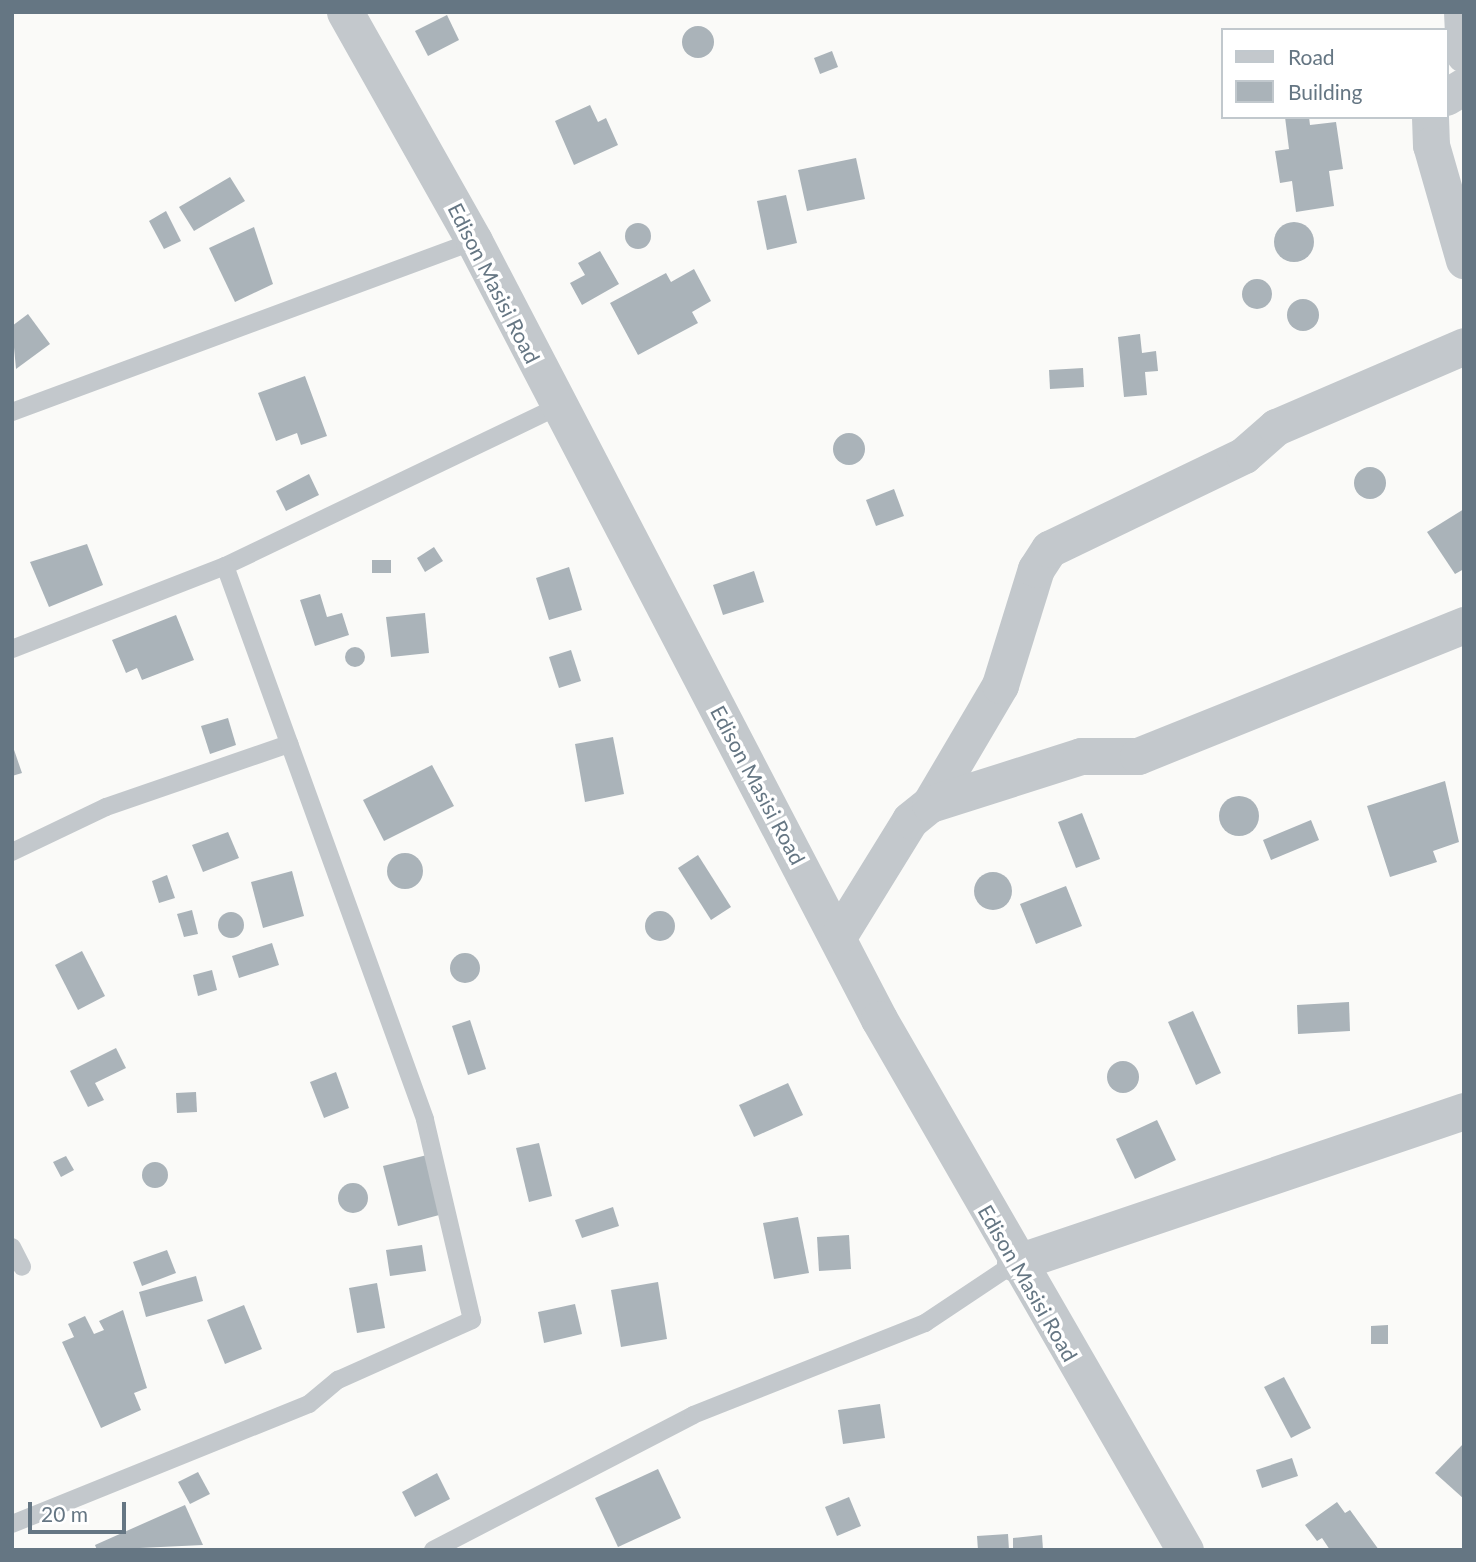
<!DOCTYPE html>
<html>
<head>
<meta charset="utf-8">
<style>
	body { margin:0 }
	#map { position:relative; width:1476px; height:1562px; overflow:hidden; background:#fafaf8; font-family:Lato,sans-serif }
	div>[style] { position:absolute }
	.building>* { inset:0; background:#aab3b9 }
	.round { border-radius:50% }
	.lane>* { height:18px; margin:-9px; padding:0 9px; transform-origin:9px; border-radius:9px; background:#c3c8cc }
	.street>* { height:37px; margin:-18.5px; padding:0 18.5px; transform-origin:18.5px; border-radius:18.5px; background:#c3c8cc }
	span { translate:-50% -50%; white-space:nowrap; text-align:center; line-height:1.15; -webkit-text-stroke:7px #fff; paint-order:stroke }
	.street-label { font-size:21px; color:#657683 }
	.frame { position:absolute; inset:0; border:14px solid #657683; pointer-events:none }
	.legend { position:absolute; left:1221px; top:28px; width:228px; height:91px; box-sizing:border-box; background:#fff; border:2px solid #c1c8cd; margin:0; padding:9px 12px; list-style:none; font-size:21px; color:#657683 }
	.legend li { display:flex; align-items:center; gap:14px; height:35px }
	.legend b { width:35px; border:2px solid #c1c8cd }
	.scale { position:absolute; left:28px; top:1502px; width:98px; height:32px; box-sizing:border-box; border:4px solid #657683; border-top:0; padding-left:9px; font-size:21px; line-height:24px; white-space:nowrap; color:#657683; -webkit-text-stroke:5px #fff; paint-order:stroke }
</style>
</head>
<body>
<div id="map">
	<div class="building">
		<div style="clip-path:polygon(447px 15px,459px 40px,428px 56px,415px 31px)"></div>
		<div class="round" style="left:682px;top:26px;width:32px;height:32px"></div>
		<div style="clip-path:polygon(832px 51px,838px 67px,820px 74px,814px 58px)"></div>
		<div style="clip-path:polygon(590px 105px,598px 122px,606px 118px,618px 145px,574px 165px,555px 121px)"></div>
		<div style="clip-path:polygon(1285px 117px,1309px 117px,1310px 125px,1336px 122px,1343px 169px,1329px 171px,1334px 206px,1296px 212px,1292px 181px,1280px 183px,1275px 151px,1289px 149px)"></div>
		<div style="clip-path:polygon(856px 158px,865px 199px,807px 211px,798px 170px)"></div>
		<div style="clip-path:polygon(230px 177px,245px 201px,194px 231px,179px 207px)"></div>
		<div style="clip-path:polygon(786px 195px,797px 243px,767px 250px,757px 201px)"></div>
		<div style="clip-path:polygon(166px 211px,181px 241px,164px 249px,149px 221px)"></div>
		<div class="round" style="left:1274px;top:222px;width:40px;height:40px"></div>
		<div class="round" style="left:625px;top:223px;width:26px;height:26px"></div>
		<div style="clip-path:polygon(254px 227px,273px 284px,235px 302px,209px 248px)"></div>
		<div style="clip-path:polygon(600px 251px,619px 284px,582px 305px,570px 283px,585px 275px,578px 263px)"></div>
		<div style="clip-path:polygon(694px 269px,711px 301px,692px 312px,698px 323px,638px 355px,610px 303px,666px 273px,671px 282px)"></div>
		<div class="round" style="left:1242px;top:279px;width:30px;height:30px"></div>
		<div class="round" style="left:1287px;top:299px;width:32px;height:32px"></div>
		<div style="clip-path:polygon(28px 314px,50px 344px,16px 369px,12px 326px)"></div>
		<div style="clip-path:polygon(1140px 334px,1142px 353px,1156px 351px,1158px 371px,1145px 372px,1147px 395px,1124px 397px,1118px 337px)"></div>
		<div style="clip-path:polygon(1083px 368px,1084px 387px,1050px 389px,1049px 370px)"></div>
		<div style="clip-path:polygon(305px 376px,327px 436px,301px 445px,297px 433px,276px 441px,258px 393px)"></div>
		<div class="round" style="left:833px;top:433px;width:32px;height:32px"></div>
		<div class="round" style="left:1354px;top:467px;width:32px;height:32px"></div>
		<div style="clip-path:polygon(309px 474px,319px 495px,286px 511px,276px 491px)"></div>
		<div style="clip-path:polygon(894px 489px,904px 516px,876px 526px,866px 500px)"></div>
		<div style="clip-path:polygon(1464px 509px,1464px 569px,1455px 574px,1427px 532px)"></div>
		<div style="clip-path:polygon(87px 544px,103px 585px,49px 607px,30px 562px)"></div>
		<div style="clip-path:polygon(434px 547px,443px 561px,425px 572px,417px 558px)"></div>
		<div style="clip-path:polygon(372px 560px,391px 560px,391px 573px,372px 573px)"></div>
		<div style="clip-path:polygon(569px 567px,582px 610px,549px 620px,536px 578px)"></div>
		<div style="clip-path:polygon(754px 571px,764px 602px,723px 615px,713px 585px)"></div>
		<div style="clip-path:polygon(320px 594px,327px 617px,342px 613px,349px 635px,315px 646px,300px 600px)"></div>
		<div style="clip-path:polygon(425px 613px,429px 653px,391px 657px,386px 617px)"></div>
		<div style="clip-path:polygon(176px 615px,194px 660px,142px 680px,137px 668px,126px 673px,112px 640px)"></div>
		<div class="round" style="left:345px;top:647px;width:20px;height:20px"></div>
		<div style="clip-path:polygon(571px 650px,581px 681px,559px 688px,549px 657px)"></div>
		<div style="clip-path:polygon(228px 718px,236px 745px,210px 754px,201px 726px)"></div>
		<div style="clip-path:polygon(613px 737px,624px 794px,585px 802px,575px 744px)"></div>
		<div style="clip-path:polygon(12px 744px,22px 773px,12px 776px)"></div>
		<div style="clip-path:polygon(432px 765px,454px 806px,384px 841px,363px 800px)"></div>
		<div style="clip-path:polygon(1445px 781px,1459px 842px,1433px 851px,1437px 862px,1390px 877px,1367px 806px)"></div>
		<div class="round" style="left:1219px;top:796px;width:40px;height:40px"></div>
		<div style="clip-path:polygon(1082px 813px,1100px 859px,1076px 868px,1058px 822px)"></div>
		<div style="clip-path:polygon(1311px 820px,1319px 840px,1271px 860px,1263px 840px)"></div>
		<div style="clip-path:polygon(228px 832px,239px 858px,203px 872px,192px 845px)"></div>
		<div class="round" style="left:387px;top:853px;width:36px;height:36px"></div>
		<div style="clip-path:polygon(698px 855px,731px 907px,711px 920px,678px 868px)"></div>
		<div style="clip-path:polygon(292px 871px,304px 916px,263px 928px,251px 882px)"></div>
		<div class="round" style="left:974px;top:872px;width:38px;height:38px"></div>
		<div style="clip-path:polygon(167px 875px,175px 898px,159px 903px,152px 881px)"></div>
		<div style="clip-path:polygon(1066px 886px,1082px 926px,1036px 944px,1020px 904px)"></div>
		<div style="clip-path:polygon(192px 910px,198px 934px,184px 937px,177px 914px)"></div>
		<div class="round" style="left:645px;top:911px;width:30px;height:30px"></div>
		<div class="round" style="left:218px;top:912px;width:26px;height:26px"></div>
		<div style="clip-path:polygon(272px 943px,279px 965px,239px 978px,232px 956px)"></div>
		<div style="clip-path:polygon(82px 951px,105px 996px,78px 1010px,55px 965px)"></div>
		<div class="round" style="left:450px;top:953px;width:30px;height:30px"></div>
		<div style="clip-path:polygon(212px 970px,217px 990px,198px 996px,193px 975px)"></div>
		<div style="clip-path:polygon(1349px 1002px,1350px 1031px,1298px 1034px,1297px 1005px)"></div>
		<div style="clip-path:polygon(1193px 1011px,1221px 1073px,1196px 1085px,1168px 1022px)"></div>
		<div style="clip-path:polygon(470px 1020px,486px 1069px,468px 1075px,452px 1026px)"></div>
		<div style="clip-path:polygon(116px 1048px,126px 1068px,95px 1083px,104px 1100px,88px 1107px,70px 1071px)"></div>
		<div class="round" style="left:1107px;top:1061px;width:32px;height:32px"></div>
		<div style="clip-path:polygon(336px 1072px,349px 1108px,324px 1118px,310px 1082px)"></div>
		<div style="clip-path:polygon(788px 1083px,803px 1115px,754px 1137px,739px 1105px)"></div>
		<div style="clip-path:polygon(196px 1092px,197px 1112px,177px 1113px,176px 1093px)"></div>
		<div style="clip-path:polygon(1157px 1120px,1176px 1160px,1135px 1179px,1116px 1139px)"></div>
		<div style="clip-path:polygon(539px 1143px,552px 1196px,529px 1202px,516px 1148px)"></div>
		<div style="clip-path:polygon(427px 1155px,443px 1214px,398px 1226px,383px 1166px)"></div>
		<div style="clip-path:polygon(66px 1156px,74px 1170px,61px 1177px,53px 1162px)"></div>
		<div class="round" style="left:142px;top:1162px;width:26px;height:26px"></div>
		<div class="round" style="left:338px;top:1183px;width:30px;height:30px"></div>
		<div style="clip-path:polygon(613px 1207px,619px 1226px,582px 1238px,575px 1220px)"></div>
		<div style="clip-path:polygon(798px 1217px,809px 1273px,774px 1279px,763px 1223px)"></div>
		<div style="clip-path:polygon(849px 1235px,851px 1269px,819px 1271px,817px 1237px)"></div>
		<div style="clip-path:polygon(422px 1245px,426px 1271px,390px 1276px,386px 1250px)"></div>
		<div style="clip-path:polygon(167px 1250px,176px 1273px,142px 1286px,133px 1262px)"></div>
		<div style="clip-path:polygon(196px 1276px,203px 1301px,146px 1317px,139px 1292px)"></div>
		<div style="clip-path:polygon(658px 1282px,667px 1339px,621px 1347px,611px 1290px)"></div>
		<div style="clip-path:polygon(377px 1283px,385px 1328px,357px 1333px,349px 1288px)"></div>
		<div style="clip-path:polygon(575px 1304px,582px 1334px,544px 1343px,538px 1312px)"></div>
		<div style="clip-path:polygon(244px 1305px,262px 1349px,225px 1364px,207px 1320px)"></div>
		<div style="clip-path:polygon(123px 1310px,147px 1388px,134px 1393px,141px 1410px,101px 1428px,62px 1342px,74px 1337px,68px 1324px,85px 1316px,94px 1334px,104px 1330px,99px 1321px)"></div>
		<div style="clip-path:polygon(1388px 1325px,1388px 1344px,1371px 1344px,1371px 1326px)"></div>
		<div style="clip-path:polygon(1284px 1377px,1311px 1428px,1291px 1438px,1264px 1387px)"></div>
		<div style="clip-path:polygon(880px 1404px,885px 1438px,843px 1444px,838px 1410px)"></div>
		<div style="clip-path:polygon(1464px 1443px,1464px 1499px,1435px 1473px)"></div>
		<div style="clip-path:polygon(1292px 1458px,1298px 1476px,1262px 1488px,1256px 1470px)"></div>
		<div style="clip-path:polygon(658px 1469px,681px 1518px,618px 1547px,595px 1498px)"></div>
		<div style="clip-path:polygon(198px 1472px,210px 1494px,190px 1504px,178px 1482px)"></div>
		<div style="clip-path:polygon(437px 1473px,450px 1499px,415px 1517px,402px 1492px)"></div>
		<div style="clip-path:polygon(849px 1497px,861px 1526px,837px 1536px,825px 1507px)"></div>
		<div style="clip-path:polygon(1337px 1502px,1345px 1513px,1350px 1510px,1379px 1550px,1330px 1550px,1322px 1538px,1317px 1541px,1305px 1525px)"></div>
		<div style="clip-path:polygon(185px 1505px,203px 1545px,97px 1550px,95px 1545px)"></div>
		<div style="clip-path:polygon(1008px 1534px,1009px 1550px,978px 1550px,977px 1536px)"></div>
		<div style="clip-path:polygon(1042px 1535px,1043px 1550px,1013px 1550px,1013px 1538px)"></div>
	</div>
	<div class="lane">
		<div style="left:12px;top:412px;width:493px;rotate:-20.3deg"></div>
		<div style="left:12px;top:649px;width:229px;rotate:-21.3deg"></div>
		<div style="left:225px;top:566px;width:368px;rotate:-25.6deg"></div>
		<div style="left:12px;top:852px;width:104px;rotate:-25.6deg"></div>
		<div style="left:106px;top:807px;width:194px;rotate:-19deg"></div>
		<div style="left:12px;top:1247px;width:22px;rotate:63deg"></div>
		<div style="left:12px;top:1524px;width:320px;rotate:-22deg"></div>
		<div style="left:309px;top:1404px;width:38px;rotate:-40deg"></div>
		<div style="left:338px;top:1380px;width:147px;rotate:-24.1deg"></div>
		<div style="left:472px;top:1320px;width:206px;rotate:-103.2deg"></div>
		<div style="left:425px;top:1119px;width:588px;rotate:-109.88deg"></div>
		<div style="left:433px;top:1550px;width:293px;rotate:-27.4deg"></div>
		<div style="left:693px;top:1415px;width:250px;rotate:-21.6deg"></div>
		<div style="left:925px;top:1323px;width:108px;rotate:-33.7deg"></div>
	</div>
	<div class="street">
		<div style="left:345px;top:12px;width:263px;rotate:60.6deg"></div>
		<div style="left:474px;top:241px;width:877px;rotate:62.5deg"></div>
		<div style="left:879px;top:1019px;width:613px;rotate:60.05deg"></div>
		<div style="left:1462px;top:12px;width:42px;rotate:87.3deg"></div>
		<div style="left:1446px;top:97px;width:21px;rotate:-31deg"></div>
		<div style="left:1430px;top:117px;width:28px;rotate:88deg"></div>
		<div style="left:1431px;top:145px;width:120px;rotate:74deg"></div>
		<div style="left:930px;top:804px;width:138px;rotate:-59.5deg"></div>
		<div style="left:1000px;top:685px;width:121px;rotate:-72.8deg"></div>
		<div style="left:1036px;top:569px;width:24px;rotate:-57deg"></div>
		<div style="left:1049px;top:549px;width:216px;rotate:-25.7deg"></div>
		<div style="left:1244px;top:455px;width:43px;rotate:-41.2deg"></div>
		<div style="left:1276px;top:427px;width:205px;rotate:-23.3deg"></div>
		<div style="left:839px;top:935px;width:135px;rotate:-58.3deg"></div>
		<div style="left:910px;top:820px;width:26px;rotate:-39deg"></div>
		<div style="left:930px;top:804px;width:158px;rotate:-17.6deg"></div>
		<div style="left:1081px;top:756px;width:57px"></div>
		<div style="left:1138px;top:756px;width:351px;rotate:-21.9deg"></div>
		<div style="left:1015px;top:1263px;width:474px;rotate:-18.7deg"></div>
	</div>
	<div class="street-label">
		<span style="left:494px;top:283px;rotate:63deg">Edison Masisi Road</span>
		<span style="left:758px;top:785px;rotate:62deg">Edison Masisi Road</span>
		<span style="left:1028px;top:1283px;rotate:60deg">Edison Masisi Road</span>
	</div>
	<div class="frame"></div>
	<ul class="legend">
	<li><b style="height:9px;background:#c3c8cc"></b>Road</li>
	<li><b style="height:19px;background:#aab3b9"></b>Building</li>
	</ul>
	<div class="scale">20 m</div>
</div>
</body>
</html>
